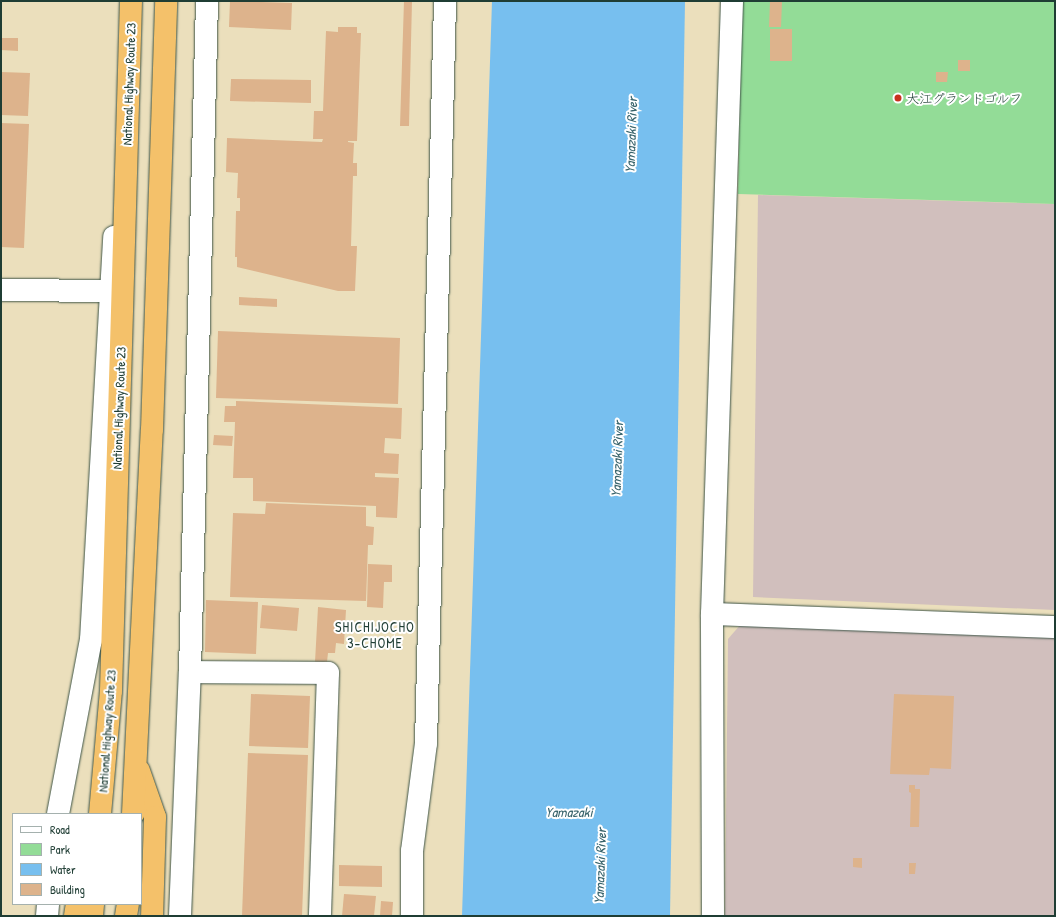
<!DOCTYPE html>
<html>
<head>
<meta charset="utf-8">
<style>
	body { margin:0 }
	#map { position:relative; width:1056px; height:917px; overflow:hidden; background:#ebdfbc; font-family:"Patrick Hand","Klee One",sans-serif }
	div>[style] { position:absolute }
	.industrial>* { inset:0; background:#d1bfbd }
	.green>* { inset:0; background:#93dc97 }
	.water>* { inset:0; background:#77bfef }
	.building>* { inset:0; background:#ddb38c }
	.roads { filter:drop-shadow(0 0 1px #3e5548) drop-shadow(0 0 1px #3e5548) }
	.minor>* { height:22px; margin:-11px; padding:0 11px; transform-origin:11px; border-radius:11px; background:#fff }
	.tertiary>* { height:22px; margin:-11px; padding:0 11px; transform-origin:11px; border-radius:11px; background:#fff }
	.trunk>* { height:22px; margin:-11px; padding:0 11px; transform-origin:11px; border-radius:11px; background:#f4c16a }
	.dots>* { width:11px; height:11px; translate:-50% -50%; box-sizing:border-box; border:2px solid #fff; border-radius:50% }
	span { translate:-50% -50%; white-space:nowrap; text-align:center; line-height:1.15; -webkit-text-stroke:4px #fff; paint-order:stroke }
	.street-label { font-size:13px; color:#1f3d34 }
	.poi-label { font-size:13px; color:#1f3d34 }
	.left { translate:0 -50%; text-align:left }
	.water-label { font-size:14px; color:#39646c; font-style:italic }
	.neighbourhood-label { font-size:14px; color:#1f3d34; letter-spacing:1px }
	.frame { position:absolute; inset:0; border:2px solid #1f3d34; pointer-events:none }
	.legend { position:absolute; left:12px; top:813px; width:130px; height:92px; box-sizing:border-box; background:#fff; border:1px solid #a5b1ae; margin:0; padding:5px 7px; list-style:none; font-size:12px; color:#1f3d34 }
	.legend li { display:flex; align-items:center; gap:8px; height:20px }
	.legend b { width:20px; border:1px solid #a5b1ae }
</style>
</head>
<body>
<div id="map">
	<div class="industrial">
		<div style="clip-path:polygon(758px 195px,1055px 204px,1055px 610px,753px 597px)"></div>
		<div style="clip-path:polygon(741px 624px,1055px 637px,1055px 916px,725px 916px,728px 639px)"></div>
	</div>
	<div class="green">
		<div style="clip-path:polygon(742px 1px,1055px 1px,1055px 204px,738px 194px)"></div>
	</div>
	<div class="water">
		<div style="clip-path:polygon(492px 1px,685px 1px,670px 916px,462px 916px)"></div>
	</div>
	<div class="building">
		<div style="clip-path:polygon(230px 1px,292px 3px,291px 30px,229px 27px)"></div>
		<div style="clip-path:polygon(404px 1px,412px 1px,409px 126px,400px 126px)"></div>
		<div style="clip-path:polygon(770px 1px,782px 1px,781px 27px,769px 27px)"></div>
		<div style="clip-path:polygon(338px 27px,357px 27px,357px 33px,361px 33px,357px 141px,348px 141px,348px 142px,354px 143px,353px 163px,357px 163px,357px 176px,353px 176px,351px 246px,357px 246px,355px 291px,338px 291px,237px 267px,237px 257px,235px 257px,236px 211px,240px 211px,240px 198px,237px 198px,238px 173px,226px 172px,227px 138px,322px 142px,323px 139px,313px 139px,314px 111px,323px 111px,326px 31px,338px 32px)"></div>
		<div style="clip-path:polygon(770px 29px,792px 29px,792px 61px,770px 61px)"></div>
		<div style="clip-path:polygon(1px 38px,18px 38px,18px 51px,1px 50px)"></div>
		<div style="clip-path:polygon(958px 60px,970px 60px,970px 71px,958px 71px)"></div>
		<div style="clip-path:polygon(1px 72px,30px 73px,28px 116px,1px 115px)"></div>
		<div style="clip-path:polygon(936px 72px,948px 72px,947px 82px,936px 82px)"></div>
		<div style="clip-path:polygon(231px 79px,311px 80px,311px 103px,230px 101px)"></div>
		<div style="clip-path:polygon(1px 123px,29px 124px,24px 248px,1px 247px)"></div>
		<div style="clip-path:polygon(239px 297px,277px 299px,277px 307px,239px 305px)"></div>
		<div style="clip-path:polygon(218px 331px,400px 338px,398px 404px,216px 398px)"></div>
		<div style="clip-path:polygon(236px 401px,402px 408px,401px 439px,385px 438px,384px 453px,399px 454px,398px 474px,375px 473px,375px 477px,399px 478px,397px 518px,376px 517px,376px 506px,253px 501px,253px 478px,233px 478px,235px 422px,224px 422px,225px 406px,236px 406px)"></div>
		<div style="clip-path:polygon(214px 435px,233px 436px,232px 446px,213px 445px)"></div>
		<div style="clip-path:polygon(266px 503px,366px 507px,366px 526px,374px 527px,373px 545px,368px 545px,366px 601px,230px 597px,233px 513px,265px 514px)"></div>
		<div style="clip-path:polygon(368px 564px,392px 565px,392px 582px,384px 582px,383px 608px,367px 607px)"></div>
		<div style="clip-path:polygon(206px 600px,258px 602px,256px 654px,205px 652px)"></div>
		<div style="clip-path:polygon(262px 605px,299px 608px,297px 631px,260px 628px)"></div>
		<div style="clip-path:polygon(318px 607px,346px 610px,344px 644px,336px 643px,335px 653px,328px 653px,327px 662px,315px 662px)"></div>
		<div style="clip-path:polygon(251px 694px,310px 696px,308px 748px,249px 746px)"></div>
		<div style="clip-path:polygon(894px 694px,954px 696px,951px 769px,930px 768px,929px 775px,890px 774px)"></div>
		<div style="clip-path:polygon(248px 753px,308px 755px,302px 916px,242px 916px)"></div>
		<div style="clip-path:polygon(909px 785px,915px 785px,915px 789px,920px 789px,919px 827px,910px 827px,911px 793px,909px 792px)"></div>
		<div style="clip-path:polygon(853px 858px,862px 858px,862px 868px,853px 867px)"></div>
		<div style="clip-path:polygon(909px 863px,916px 863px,915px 874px,909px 874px)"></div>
		<div style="clip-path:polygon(339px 865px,382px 866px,382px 887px,339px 886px)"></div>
		<div style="clip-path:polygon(344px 894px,376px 896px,374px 916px,342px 916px)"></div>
		<div style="clip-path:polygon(381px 901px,393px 902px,392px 916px,380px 916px)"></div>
	</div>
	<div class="roads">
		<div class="minor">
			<div style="left:1px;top:290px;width:110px;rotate:0.5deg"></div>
			<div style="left:712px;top:614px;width:343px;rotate:2.2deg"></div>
			<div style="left:190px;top:672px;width:138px;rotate:0.4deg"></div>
			<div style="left:328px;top:673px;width:243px;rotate:91.9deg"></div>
			<div style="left:180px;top:916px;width:244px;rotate:-87.7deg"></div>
			<div style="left:190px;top:672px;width:671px;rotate:-88.55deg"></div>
			<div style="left:412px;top:916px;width:65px;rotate:-90deg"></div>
			<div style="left:412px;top:851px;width:109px;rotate:-82.6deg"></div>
			<div style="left:426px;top:743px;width:742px;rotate:-88.53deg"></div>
			<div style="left:713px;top:916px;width:302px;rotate:-90.2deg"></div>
			<div style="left:712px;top:614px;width:613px;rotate:-88.13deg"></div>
		</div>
		<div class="tertiary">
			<div style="left:58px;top:814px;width:177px;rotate:-79.3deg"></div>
			<div style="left:91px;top:640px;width:404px;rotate:-86.7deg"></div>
			<div style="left:47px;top:916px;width:12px;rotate:-85deg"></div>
		</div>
		<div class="trunk">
			<div style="left:139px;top:771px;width:49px;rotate:70.8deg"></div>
			<div style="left:155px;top:817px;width:99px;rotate:91.7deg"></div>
			<div style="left:100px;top:814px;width:123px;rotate:-84.9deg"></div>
			<div style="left:111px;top:691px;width:690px;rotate:-88.34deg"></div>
			<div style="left:133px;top:814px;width:384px;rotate:-87.2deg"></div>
			<div style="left:152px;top:430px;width:429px;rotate:-88.1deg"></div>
			<div style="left:75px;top:916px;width:12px;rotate:-81deg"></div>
			<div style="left:92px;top:916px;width:12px;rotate:-85deg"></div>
			<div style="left:126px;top:916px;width:12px;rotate:-81deg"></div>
		</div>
	</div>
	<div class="dots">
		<div style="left:898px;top:98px;background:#c8321e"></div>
	</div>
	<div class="street-label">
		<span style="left:129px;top:84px;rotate:-88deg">National Highway Route 23</span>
		<span style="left:119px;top:408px;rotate:-88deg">National Highway Route 23</span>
		<span style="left:107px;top:731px;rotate:-86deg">National Highway Route 23</span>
	</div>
	<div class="poi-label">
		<span class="left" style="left:906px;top:98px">大江グランドゴルフ</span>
	</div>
	<div class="water-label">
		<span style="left:631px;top:135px;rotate:-88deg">Yamazaki River</span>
		<span style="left:617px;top:459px;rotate:-88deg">Yamazaki River</span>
		<span style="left:569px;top:812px">Yamazaki</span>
		<span style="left:600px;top:866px;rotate:-88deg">Yamazaki River</span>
	</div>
	<div class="neighbourhood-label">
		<span style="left:375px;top:635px">SHICHIJOCHO<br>3-CHOME</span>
	</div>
	<div class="frame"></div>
	<ul class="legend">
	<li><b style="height:5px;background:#fff"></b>Road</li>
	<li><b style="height:11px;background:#93dc97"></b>Park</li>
	<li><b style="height:11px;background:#77bfef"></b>Water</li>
	<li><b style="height:11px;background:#ddb38c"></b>Building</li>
	</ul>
</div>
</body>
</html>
